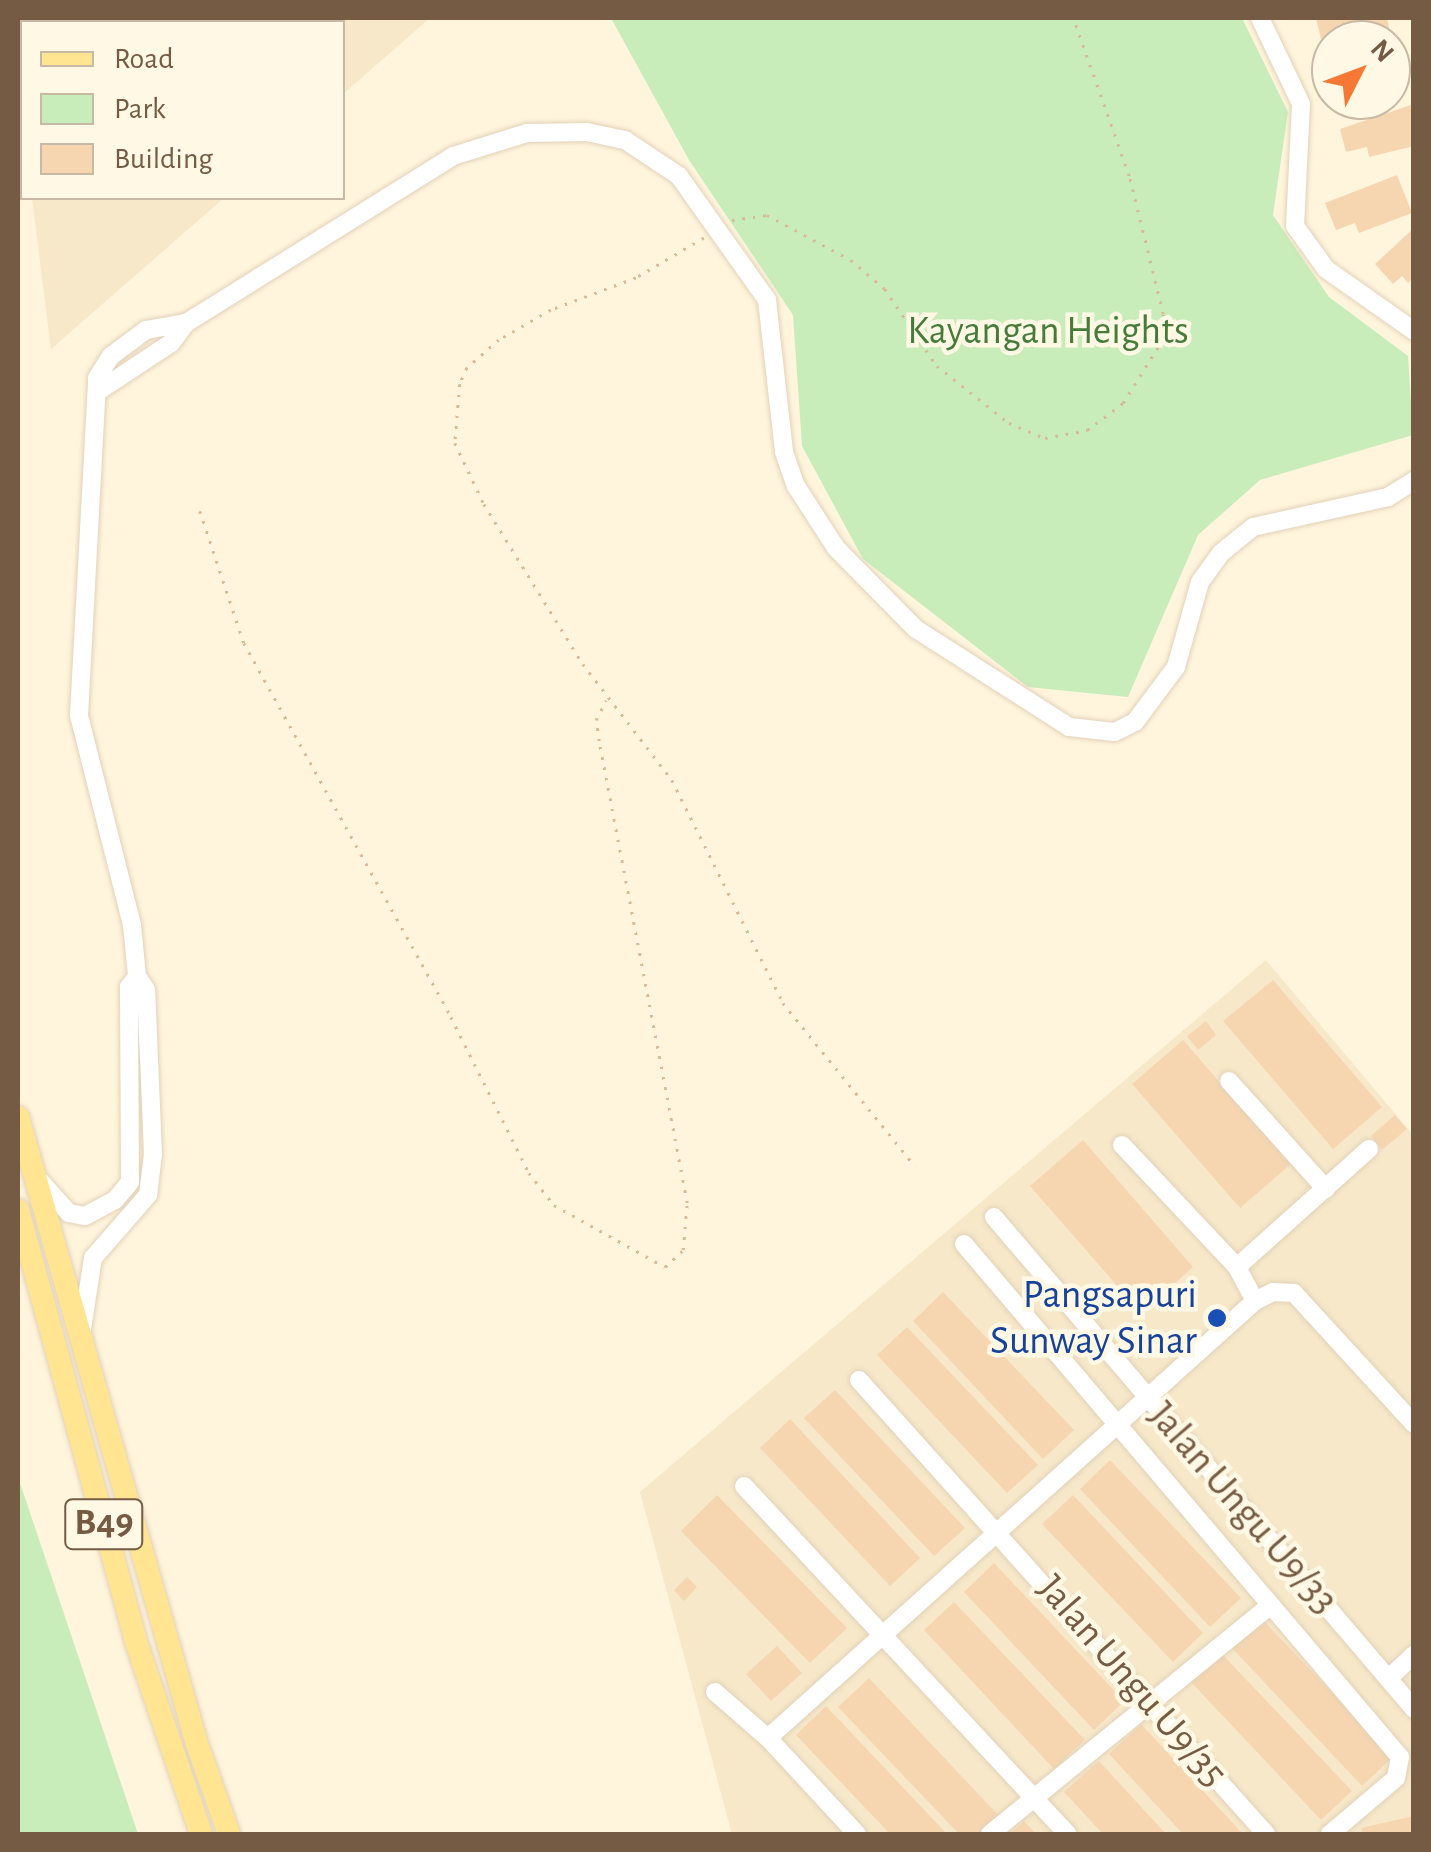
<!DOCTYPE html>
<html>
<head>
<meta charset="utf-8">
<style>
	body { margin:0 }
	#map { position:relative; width:1431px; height:1852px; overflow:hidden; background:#fef5dc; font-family:"Alegreya Sans",sans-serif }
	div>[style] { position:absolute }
	.residential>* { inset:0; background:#f6e8c9 }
	.green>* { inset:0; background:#c8ecba }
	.building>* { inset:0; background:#f6d6b1 }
	.path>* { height:2.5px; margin-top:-1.25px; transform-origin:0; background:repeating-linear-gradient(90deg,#dab995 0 2.5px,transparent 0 10.5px) }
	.roads { filter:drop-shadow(0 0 2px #e2d1b8) drop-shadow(0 0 2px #e2d1b8) }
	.minor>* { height:18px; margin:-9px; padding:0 9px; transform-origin:9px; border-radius:9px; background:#fff }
	.major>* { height:22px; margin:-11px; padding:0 11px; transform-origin:11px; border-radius:11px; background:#ffe592 }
	.dots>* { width:28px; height:28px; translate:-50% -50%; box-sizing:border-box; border:5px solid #fff8e4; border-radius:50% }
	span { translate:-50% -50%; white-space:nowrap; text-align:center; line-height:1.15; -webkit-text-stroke:9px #fff8e4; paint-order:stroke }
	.shield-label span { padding:2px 8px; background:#fff8e4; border:2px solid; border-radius:8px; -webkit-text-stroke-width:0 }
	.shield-label { font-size:38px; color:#755b43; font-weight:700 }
	.park-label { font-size:40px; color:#457c3a }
	.transit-label { font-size:40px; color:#164399 }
	.right { translate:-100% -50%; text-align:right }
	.street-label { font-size:40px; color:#755b43 }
	.frame { position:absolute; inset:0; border:20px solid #755b43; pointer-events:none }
	.legend { position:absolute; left:20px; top:20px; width:325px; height:180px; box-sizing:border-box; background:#fff8e4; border:2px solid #c8b9a4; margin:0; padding:12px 18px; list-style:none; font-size:30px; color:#755b43 }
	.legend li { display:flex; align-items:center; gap:20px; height:50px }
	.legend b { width:50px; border:2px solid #c8b9a4 }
	.north { position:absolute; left:1311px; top:20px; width:100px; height:100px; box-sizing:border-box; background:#fff8e4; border:2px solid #c8b9a4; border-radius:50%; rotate:48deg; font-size:28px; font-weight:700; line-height:40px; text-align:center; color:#755b43 }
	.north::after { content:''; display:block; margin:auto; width:35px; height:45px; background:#f57934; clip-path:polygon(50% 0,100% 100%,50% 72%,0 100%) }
</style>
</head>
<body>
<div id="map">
	<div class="residential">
		<div style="clip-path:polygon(18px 18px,430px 18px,343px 94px,342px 22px,22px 22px,22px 126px)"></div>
		<div style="clip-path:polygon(32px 198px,224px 198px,51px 349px)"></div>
		<div style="clip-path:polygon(1266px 960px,1413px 1135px,1413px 1834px,732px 1834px,640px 1492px)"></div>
	</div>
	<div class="green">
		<div style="clip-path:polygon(611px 18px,1242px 18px,1288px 112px,1273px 215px,1329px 297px,1408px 356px,1413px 435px,1260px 480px,1198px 535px,1128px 697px,1028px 687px,863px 559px,802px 446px,793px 315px,689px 160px)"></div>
		<div style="clip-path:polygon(18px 1477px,138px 1834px,18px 1834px)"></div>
	</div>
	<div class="building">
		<div style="clip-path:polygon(1316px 18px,1387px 18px,1390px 32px,1321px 39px)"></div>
		<div style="clip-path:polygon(1399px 44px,1410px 84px,1391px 89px,1391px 46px)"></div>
		<div style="clip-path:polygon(1411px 105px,1414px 146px,1369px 157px,1367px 147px,1346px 152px,1340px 129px)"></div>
		<div style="clip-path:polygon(1397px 175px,1412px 213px,1359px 233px,1355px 223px,1336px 230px,1325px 203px)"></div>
		<div style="clip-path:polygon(1414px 228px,1414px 278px,1408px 283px,1402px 276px,1393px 284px,1375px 264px)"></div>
		<div style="clip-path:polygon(1273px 980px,1382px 1107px,1333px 1149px,1223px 1021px)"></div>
		<div style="clip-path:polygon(1206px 1021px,1216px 1035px,1198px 1050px,1187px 1036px)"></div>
		<div style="clip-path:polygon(1183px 1040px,1291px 1164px,1240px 1208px,1132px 1084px)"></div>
		<div style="clip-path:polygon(1395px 1115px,1407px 1129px,1382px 1150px,1371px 1136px)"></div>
		<div style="clip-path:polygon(1083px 1140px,1193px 1267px,1141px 1313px,1030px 1186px)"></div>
		<div style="clip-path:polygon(943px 1292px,1074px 1430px,1043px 1459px,913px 1321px)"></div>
		<div style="clip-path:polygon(907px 1327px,1038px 1465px,1007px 1493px,877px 1355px)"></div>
		<div style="clip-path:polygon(835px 1390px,965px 1528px,934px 1556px,804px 1418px)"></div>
		<div style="clip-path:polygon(790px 1419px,920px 1558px,890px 1586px,760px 1448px)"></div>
		<div style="clip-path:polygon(1110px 1460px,1241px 1598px,1210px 1627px,1080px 1489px)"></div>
		<div style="clip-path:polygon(717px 1495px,847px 1628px,810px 1663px,681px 1531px)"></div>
		<div style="clip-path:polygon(1073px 1495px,1203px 1633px,1173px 1662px,1042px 1524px)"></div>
		<div style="clip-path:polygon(994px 1563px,1124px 1701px,1094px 1730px,964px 1592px)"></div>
		<div style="clip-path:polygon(687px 1577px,697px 1587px,684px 1601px,674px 1590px)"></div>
		<div style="clip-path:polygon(954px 1602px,1085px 1740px,1054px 1769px,924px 1630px)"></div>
		<div style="clip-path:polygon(1262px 1619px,1393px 1757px,1362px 1786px,1232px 1648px)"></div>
		<div style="clip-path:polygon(777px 1646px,802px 1673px,771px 1701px,746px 1674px)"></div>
		<div style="clip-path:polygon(1221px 1653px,1352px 1791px,1321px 1820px,1191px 1682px)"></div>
		<div style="clip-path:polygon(869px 1678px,999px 1816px,979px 1834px,959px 1834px,838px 1707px)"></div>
		<div style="clip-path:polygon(826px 1706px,947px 1834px,890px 1834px,796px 1735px)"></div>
		<div style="clip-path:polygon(1141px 1724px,1243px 1834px,1183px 1834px,1109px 1754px)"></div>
		<div style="clip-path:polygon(1099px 1761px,1166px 1834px,1103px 1834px,1064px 1792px)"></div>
		<div style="clip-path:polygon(1414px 1816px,1414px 1834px,1363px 1834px,1361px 1828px)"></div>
		<div style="clip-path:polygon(1024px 1821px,1036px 1834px,1010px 1834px)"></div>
	</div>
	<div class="path">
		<div style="left:732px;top:220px;width:35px;rotate:-8deg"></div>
		<div style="left:767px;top:215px;width:95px;rotate:28.2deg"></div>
		<div style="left:851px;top:260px;width:45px;rotate:40.5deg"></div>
		<div style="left:885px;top:289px;width:93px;rotate:56deg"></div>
		<div style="left:937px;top:366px;width:92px;rotate:38.4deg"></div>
		<div style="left:1009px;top:423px;width:39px;rotate:23deg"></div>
		<div style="left:1045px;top:438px;width:43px;rotate:-10.8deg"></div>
		<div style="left:1087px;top:430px;width:45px;rotate:-36.9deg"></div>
		<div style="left:1123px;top:403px;width:66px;rotate:-58deg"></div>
		<div style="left:1158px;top:347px;width:33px;rotate:-81deg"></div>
		<div style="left:1163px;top:314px;width:142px;rotate:-103.8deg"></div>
		<div style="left:1129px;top:176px;width:168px;rotate:-109.5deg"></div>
		<div style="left:704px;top:238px;width:79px;rotate:149.5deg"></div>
		<div style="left:636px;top:278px;width:91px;rotate:159.4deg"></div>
		<div style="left:551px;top:310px;width:60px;rotate:150deg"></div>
		<div style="left:499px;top:340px;width:43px;rotate:138.8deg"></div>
		<div style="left:467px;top:368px;width:17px;rotate:114deg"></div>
		<div style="left:460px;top:384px;width:59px;rotate:94.8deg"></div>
		<div style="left:455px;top:443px;width:68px;rotate:64.6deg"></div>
		<div style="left:484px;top:504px;width:188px;rotate:58.3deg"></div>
		<div style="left:583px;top:664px;width:146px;rotate:52.5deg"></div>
		<div style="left:672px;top:780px;width:249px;rotate:63.5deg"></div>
		<div style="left:783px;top:1003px;width:210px;rotate:51deg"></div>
		<div style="left:200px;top:511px;width:139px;rotate:71.6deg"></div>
		<div style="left:244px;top:643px;width:427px;rotate:61deg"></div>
		<div style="left:451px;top:1017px;width:174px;rotate:63.4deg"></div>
		<div style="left:529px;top:1173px;width:41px;rotate:52deg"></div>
		<div style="left:554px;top:1205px;width:127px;rotate:29.2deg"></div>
		<div style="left:665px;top:1267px;width:25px;rotate:-43deg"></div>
		<div style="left:683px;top:1250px;width:47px;rotate:-85.1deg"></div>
		<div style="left:687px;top:1203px;width:470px;rotate:-100.8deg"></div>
		<div style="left:599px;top:741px;width:21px;rotate:-98deg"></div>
		<div style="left:596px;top:720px;width:22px;rotate:-63deg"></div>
	</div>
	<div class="roads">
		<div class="minor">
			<div style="left:204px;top:18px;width:4px;rotate:76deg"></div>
			<div style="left:1260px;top:18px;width:95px;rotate:64.5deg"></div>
			<div style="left:1301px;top:104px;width:122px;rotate:92.8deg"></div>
			<div style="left:1295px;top:226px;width:53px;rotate:54.2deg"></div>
			<div style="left:1326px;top:269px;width:108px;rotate:35.2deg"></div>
			<div style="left:97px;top:392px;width:89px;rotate:-33.5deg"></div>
			<div style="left:171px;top:343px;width:25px;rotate:-53deg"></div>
			<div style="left:186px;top:323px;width:315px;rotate:-32deg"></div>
			<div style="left:453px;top:156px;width:77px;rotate:-17.3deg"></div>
			<div style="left:527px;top:133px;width:60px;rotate:-1deg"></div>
			<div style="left:587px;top:132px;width:39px;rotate:12deg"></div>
			<div style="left:625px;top:140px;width:65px;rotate:33.7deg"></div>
			<div style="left:679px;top:176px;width:152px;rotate:54.6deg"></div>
			<div style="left:767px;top:300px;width:153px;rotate:83.6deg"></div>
			<div style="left:784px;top:452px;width:36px;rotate:71deg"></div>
			<div style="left:796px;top:486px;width:74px;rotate:57.2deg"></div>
			<div style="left:836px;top:548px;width:114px;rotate:45.4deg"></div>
			<div style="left:916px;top:629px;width:182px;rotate:32.6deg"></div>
			<div style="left:1069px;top:727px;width:46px;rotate:6.2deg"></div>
			<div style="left:1115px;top:732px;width:22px;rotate:-27deg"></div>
			<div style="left:1135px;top:722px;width:69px;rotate:-53.3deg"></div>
			<div style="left:1176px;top:667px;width:88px;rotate:-74.2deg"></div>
			<div style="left:1200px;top:582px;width:36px;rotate:-54deg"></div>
			<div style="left:1221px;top:553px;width:41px;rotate:-39.1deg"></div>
			<div style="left:1253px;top:527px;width:138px;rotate:-12.5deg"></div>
			<div style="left:1388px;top:497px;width:31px;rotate:-32deg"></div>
			<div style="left:1229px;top:1081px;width:145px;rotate:48.1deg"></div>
			<div style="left:1122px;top:1145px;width:168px;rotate:46.7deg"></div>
			<div style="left:41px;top:1182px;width:42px;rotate:47.9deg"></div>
			<div style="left:69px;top:1213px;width:16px;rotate:11deg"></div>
			<div style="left:85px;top:1216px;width:34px;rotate:-28deg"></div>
			<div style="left:115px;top:1200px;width:23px;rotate:-50deg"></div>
			<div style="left:130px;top:1182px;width:195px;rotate:-90.3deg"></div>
			<div style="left:129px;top:987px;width:14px;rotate:-54deg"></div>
			<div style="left:994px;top:1217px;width:647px;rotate:49.51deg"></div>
			<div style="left:964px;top:1244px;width:673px;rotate:49.64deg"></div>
			<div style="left:1400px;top:1757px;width:21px;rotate:101deg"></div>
			<div style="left:1396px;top:1778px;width:87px;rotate:139.7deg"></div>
			<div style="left:1255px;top:1301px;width:20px;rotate:-27deg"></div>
			<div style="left:1273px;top:1292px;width:21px;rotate:3deg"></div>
			<div style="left:1294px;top:1293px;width:178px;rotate:47.5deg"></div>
			<div style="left:82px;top:1329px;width:72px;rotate:-81.2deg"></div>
			<div style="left:93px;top:1258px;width:84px;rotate:-48.9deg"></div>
			<div style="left:148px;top:1195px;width:41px;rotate:-83deg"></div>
			<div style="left:153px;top:1154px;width:164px;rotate:-92.4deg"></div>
			<div style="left:146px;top:990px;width:17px;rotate:-123deg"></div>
			<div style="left:137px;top:976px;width:51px;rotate:-95.6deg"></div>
			<div style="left:132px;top:925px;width:217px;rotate:-104.2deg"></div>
			<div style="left:79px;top:715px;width:337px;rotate:-86.9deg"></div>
			<div style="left:97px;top:378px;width:26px;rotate:-58deg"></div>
			<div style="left:111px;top:356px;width:44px;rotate:-36.6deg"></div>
			<div style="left:146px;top:330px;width:41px;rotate:-9.9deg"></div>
			<div style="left:859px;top:1380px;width:610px;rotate:48.12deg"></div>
			<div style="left:744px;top:1486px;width:475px;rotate:47.1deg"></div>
			<div style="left:1390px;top:1677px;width:33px;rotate:-43deg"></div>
			<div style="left:715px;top:1692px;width:70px;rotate:41deg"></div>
			<div style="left:768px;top:1738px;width:131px;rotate:47.2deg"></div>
			<div style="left:768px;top:1738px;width:654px;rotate:-41.9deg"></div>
			<div style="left:1255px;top:1301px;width:38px;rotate:-118deg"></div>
			<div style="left:1237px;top:1267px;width:177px;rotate:-41.8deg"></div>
			<div style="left:990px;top:1834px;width:361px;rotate:-39.2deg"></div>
		</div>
		<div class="major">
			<div style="left:18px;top:1117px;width:652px;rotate:74.07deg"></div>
			<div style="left:197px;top:1744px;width:96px;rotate:70.4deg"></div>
			<div style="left:18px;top:1210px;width:445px;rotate:74.7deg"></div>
			<div style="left:135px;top:1639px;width:206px;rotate:71.3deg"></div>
		</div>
	</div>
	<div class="dots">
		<div style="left:1217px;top:1318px;background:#1a4fb4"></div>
	</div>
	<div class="shield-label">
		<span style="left:104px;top:1524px">B49</span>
	</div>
	<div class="park-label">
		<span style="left:1048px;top:331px">Kayangan Heights</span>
	</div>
	<div class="transit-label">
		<span class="right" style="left:1197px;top:1318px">Pangsapuri<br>Sunway Sinar</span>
	</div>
	<div class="street-label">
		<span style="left:1243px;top:1508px;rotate:49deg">Jalan Ungu U9/33</span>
		<span style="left:1132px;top:1681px;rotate:49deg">Jalan Ungu U9/35</span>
	</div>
	<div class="frame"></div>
	<ul class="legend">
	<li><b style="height:12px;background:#ffe592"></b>Road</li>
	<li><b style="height:28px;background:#c8ecba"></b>Park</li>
	<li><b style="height:28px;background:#f6d6b1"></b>Building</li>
	</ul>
	<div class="north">N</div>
</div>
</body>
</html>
